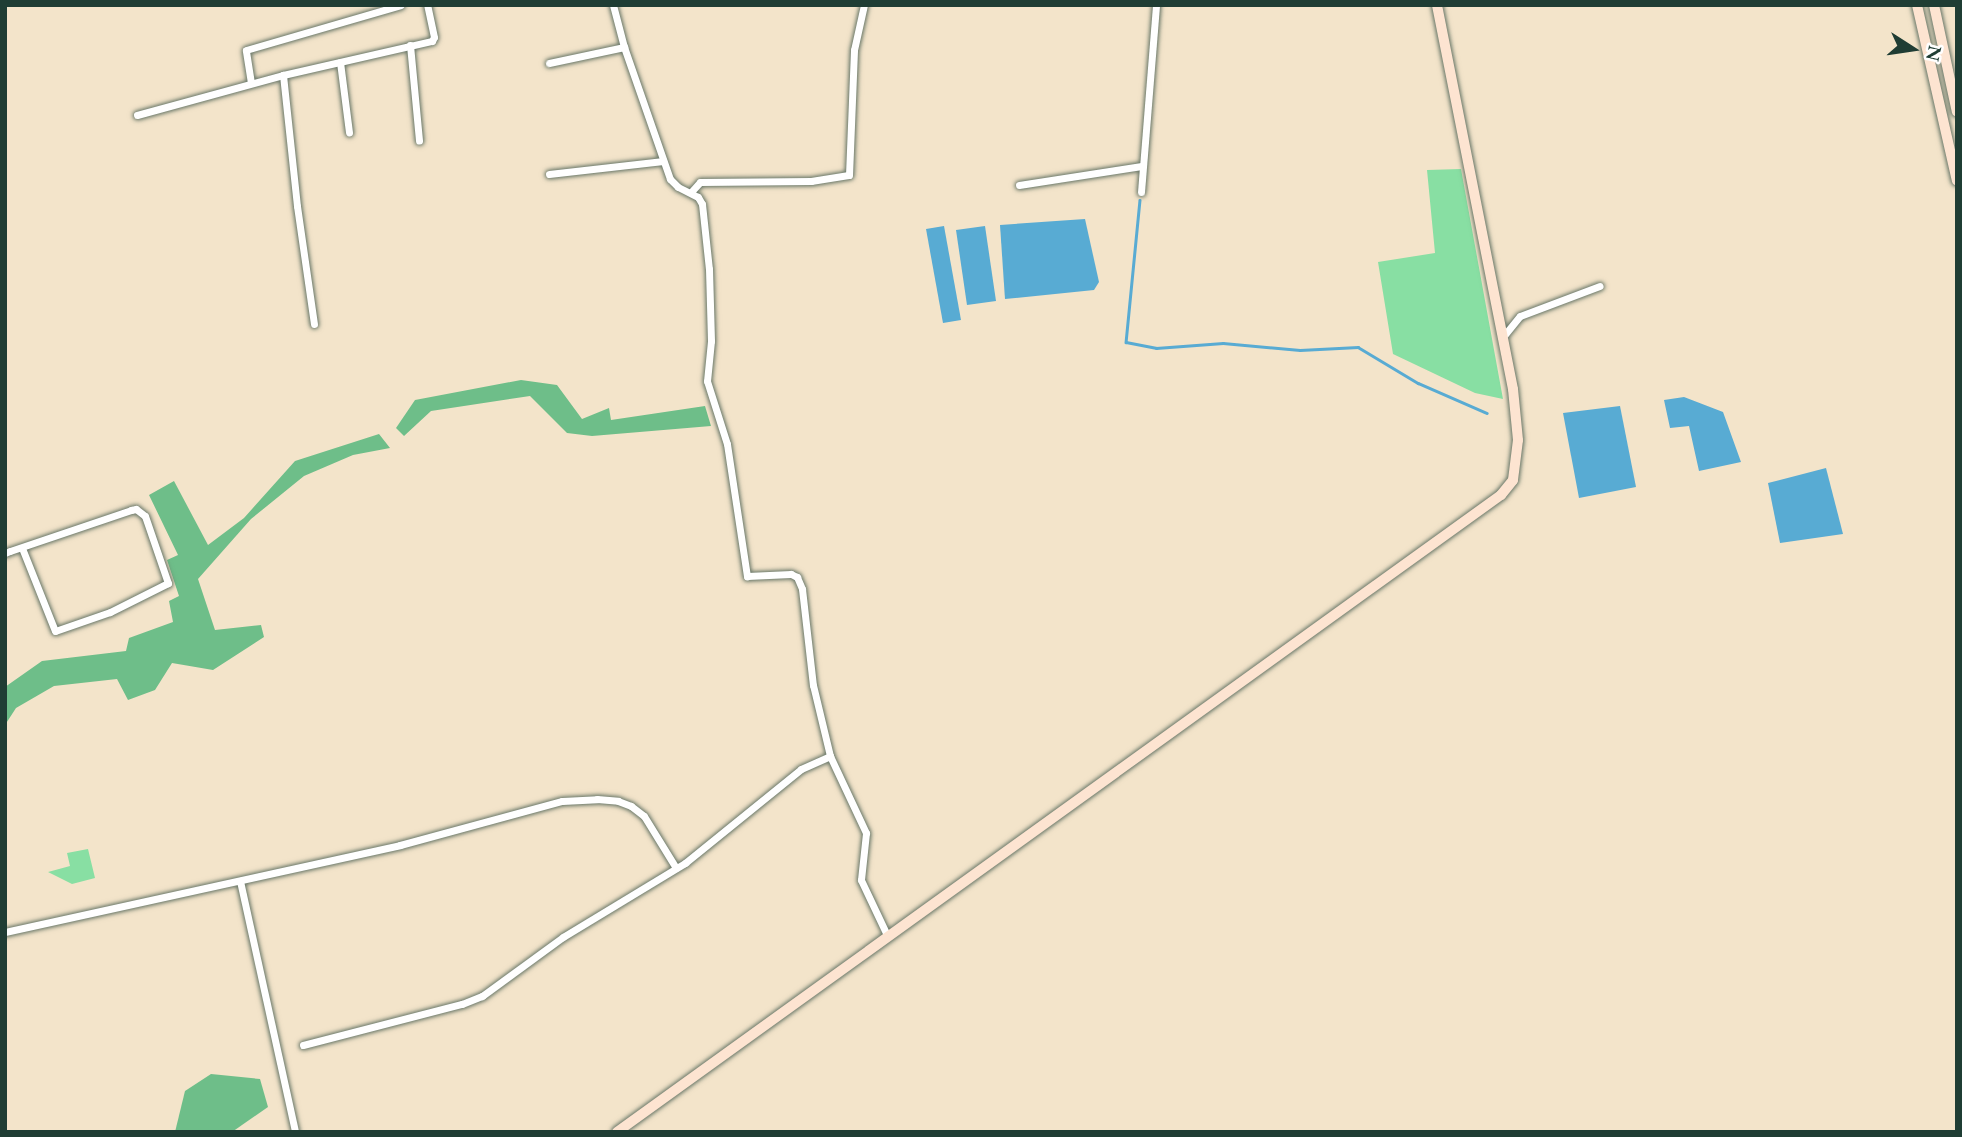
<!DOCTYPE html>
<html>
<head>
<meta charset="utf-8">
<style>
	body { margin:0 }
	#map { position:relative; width:1962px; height:1137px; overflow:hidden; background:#f3e4ca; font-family:"EB Garamond",serif }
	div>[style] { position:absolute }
	.green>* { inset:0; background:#88dfa3 }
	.forest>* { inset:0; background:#6ebe89 }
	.water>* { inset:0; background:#58abd3 }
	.stream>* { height:2.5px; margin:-1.25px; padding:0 1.25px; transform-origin:1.25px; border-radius:1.25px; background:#58abd3 }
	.roads { filter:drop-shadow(0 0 2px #697768) drop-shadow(0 0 2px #697768) }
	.street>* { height:7px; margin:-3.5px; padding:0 3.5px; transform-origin:3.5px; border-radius:3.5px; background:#fff }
	.secondary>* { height:10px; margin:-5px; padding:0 5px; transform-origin:5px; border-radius:5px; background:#fde4d1 }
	span { translate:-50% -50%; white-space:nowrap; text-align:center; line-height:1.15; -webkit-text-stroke:7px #fff; paint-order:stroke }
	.frame { position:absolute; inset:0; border:7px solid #1f3d34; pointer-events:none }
	.north { position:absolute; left:1878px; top:14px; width:70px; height:70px; -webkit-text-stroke:5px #fff; paint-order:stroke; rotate:102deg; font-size:19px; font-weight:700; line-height:28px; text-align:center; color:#1f3d34 }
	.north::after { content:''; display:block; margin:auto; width:24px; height:32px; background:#1f3d34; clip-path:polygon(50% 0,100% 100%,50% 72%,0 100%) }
</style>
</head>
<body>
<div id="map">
	<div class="green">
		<div style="clip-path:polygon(1461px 169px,1503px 399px,1475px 393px,1393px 354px,1378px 262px,1435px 253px,1427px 170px)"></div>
		<div style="clip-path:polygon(88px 849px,95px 878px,72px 884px,48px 872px,70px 866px,67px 853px)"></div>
	</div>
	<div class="forest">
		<div style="clip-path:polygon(521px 380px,557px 385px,582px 419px,609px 408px,611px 420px,705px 406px,711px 426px,592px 436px,567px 433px,530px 396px,431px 411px,404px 436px,396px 428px,415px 400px)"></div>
		<div style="clip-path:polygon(379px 434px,390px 448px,353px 455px,304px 476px,251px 519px,198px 579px,215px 630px,261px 625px,264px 637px,213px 670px,172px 663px,155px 690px,128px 700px,117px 679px,54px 686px,16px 708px,5px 725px,5px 687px,42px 661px,126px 651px,129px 638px,173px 622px,169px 601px,179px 596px,167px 560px,178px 555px,149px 495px,174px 481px,208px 545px,244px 518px,295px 461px)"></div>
		<div style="clip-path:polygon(211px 1074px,260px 1079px,268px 1107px,232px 1132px,175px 1132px,185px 1091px)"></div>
	</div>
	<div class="water">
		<div style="clip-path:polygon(1085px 219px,1099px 282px,1094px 290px,1005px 299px,1000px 225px)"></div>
		<div style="clip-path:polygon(944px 226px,961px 320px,943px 323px,926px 229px)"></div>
		<div style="clip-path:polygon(985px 226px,996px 301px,967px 305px,956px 230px)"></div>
		<div style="clip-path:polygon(1684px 397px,1723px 412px,1741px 462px,1699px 471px,1689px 426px,1670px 428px,1664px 400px)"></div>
		<div style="clip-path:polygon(1620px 406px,1636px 487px,1579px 498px,1563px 413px)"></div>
		<div style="clip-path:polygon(1826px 468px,1843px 534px,1780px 543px,1768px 483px)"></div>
	</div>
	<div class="stream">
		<div style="left:1140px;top:200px;width:143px;rotate:95.6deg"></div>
		<div style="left:1126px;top:342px;width:31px;rotate:11deg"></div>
		<div style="left:1156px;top:348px;width:67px;rotate:-4.3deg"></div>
		<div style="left:1223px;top:343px;width:77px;rotate:5.2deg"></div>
		<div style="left:1300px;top:350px;width:58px;rotate:-3deg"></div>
		<div style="left:1358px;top:347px;width:70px;rotate:31deg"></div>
		<div style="left:1418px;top:383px;width:75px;rotate:23.5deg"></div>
	</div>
	<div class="roads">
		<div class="street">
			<div style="left:613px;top:5px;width:43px;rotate:75.3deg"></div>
			<div style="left:624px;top:47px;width:140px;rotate:70.8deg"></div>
			<div style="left:670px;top:179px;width:11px;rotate:45deg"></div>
			<div style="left:678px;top:187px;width:22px;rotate:27deg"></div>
			<div style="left:698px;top:197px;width:8px;rotate:60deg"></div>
			<div style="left:702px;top:204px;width:65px;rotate:83.9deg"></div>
			<div style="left:709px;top:269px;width:72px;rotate:88.4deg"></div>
			<div style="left:711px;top:341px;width:40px;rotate:95.7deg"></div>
			<div style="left:707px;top:381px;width:66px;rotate:72.4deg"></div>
			<div style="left:727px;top:444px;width:134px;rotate:81.4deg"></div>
			<div style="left:747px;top:576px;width:44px;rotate:-2.6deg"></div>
			<div style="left:791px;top:574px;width:7px;rotate:27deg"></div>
			<div style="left:797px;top:577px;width:13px;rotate:67deg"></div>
			<div style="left:802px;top:589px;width:97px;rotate:83.5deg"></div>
			<div style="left:813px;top:685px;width:73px;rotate:76.5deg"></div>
			<div style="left:830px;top:756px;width:85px;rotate:64.9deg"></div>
			<div style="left:866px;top:833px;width:47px;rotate:96.1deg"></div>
			<div style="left:861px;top:880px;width:63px;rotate:64.7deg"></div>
			<div style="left:410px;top:45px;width:96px;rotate:84.6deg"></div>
			<div style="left:340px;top:62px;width:71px;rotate:82.7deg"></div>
			<div style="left:549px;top:63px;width:77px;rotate:-12deg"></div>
			<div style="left:251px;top:83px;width:33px;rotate:-99deg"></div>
			<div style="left:246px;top:50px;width:161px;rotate:-16.2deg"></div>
			<div style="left:137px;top:115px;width:151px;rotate:-15.3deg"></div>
			<div style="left:549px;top:174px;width:115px;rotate:-6.5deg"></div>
			<div style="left:1019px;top:185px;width:124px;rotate:-8.8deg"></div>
			<div style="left:691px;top:192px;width:13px;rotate:-48deg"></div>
			<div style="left:700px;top:182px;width:111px;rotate:-0.5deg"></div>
			<div style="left:811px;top:181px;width:38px;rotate:-9deg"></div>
			<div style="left:849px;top:175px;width:125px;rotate:-87.7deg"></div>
			<div style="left:854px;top:50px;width:46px;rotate:-77.5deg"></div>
			<div style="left:1141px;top:192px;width:188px;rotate:-85.4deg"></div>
			<div style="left:314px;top:324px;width:119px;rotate:-98.2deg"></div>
			<div style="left:297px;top:206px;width:132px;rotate:-96.1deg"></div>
			<div style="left:283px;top:75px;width:153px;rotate:-12.9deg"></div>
			<div style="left:432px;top:41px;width:4px;rotate:-63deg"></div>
			<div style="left:434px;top:37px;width:33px;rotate:-102deg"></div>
			<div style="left:1502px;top:338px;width:28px;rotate:-51deg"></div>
			<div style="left:1520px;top:316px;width:85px;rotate:-20.6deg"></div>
			<div style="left:5px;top:553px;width:5px;rotate:-22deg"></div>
			<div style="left:10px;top:551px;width:128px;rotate:-18.7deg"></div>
			<div style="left:131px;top:510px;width:5px;rotate:-11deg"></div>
			<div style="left:136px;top:509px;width:11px;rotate:38deg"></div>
			<div style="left:145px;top:516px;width:71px;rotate:71.1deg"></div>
			<div style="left:168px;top:583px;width:65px;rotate:153.4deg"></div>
			<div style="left:110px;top:612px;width:58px;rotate:160.9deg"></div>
			<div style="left:55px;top:631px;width:89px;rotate:-111.7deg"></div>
			<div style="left:240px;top:881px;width:257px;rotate:77.6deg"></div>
			<div style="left:5px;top:932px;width:404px;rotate:-12.4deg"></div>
			<div style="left:400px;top:845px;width:168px;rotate:-15.2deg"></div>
			<div style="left:562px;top:801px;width:35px;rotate:-3deg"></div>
			<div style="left:597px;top:799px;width:21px;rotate:5deg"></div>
			<div style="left:618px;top:801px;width:14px;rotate:21deg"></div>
			<div style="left:631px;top:806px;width:16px;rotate:38deg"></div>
			<div style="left:644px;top:816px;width:61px;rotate:58.4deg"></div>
			<div style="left:303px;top:1045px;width:164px;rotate:-14.5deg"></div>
			<div style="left:462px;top:1004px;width:22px;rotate:-22deg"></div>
			<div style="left:482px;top:996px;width:100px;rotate:-36.1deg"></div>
			<div style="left:563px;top:937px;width:143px;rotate:-31.2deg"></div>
			<div style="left:685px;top:863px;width:149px;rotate:-39deg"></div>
			<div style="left:801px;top:769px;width:32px;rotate:-24deg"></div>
		</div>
		<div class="secondary">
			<div style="left:1917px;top:5px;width:180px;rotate:77.2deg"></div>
			<div style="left:1934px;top:5px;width:109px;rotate:77.9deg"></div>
			<div style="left:617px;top:1132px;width:1090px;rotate:-35.78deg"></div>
			<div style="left:1501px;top:495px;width:19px;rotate:-51deg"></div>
			<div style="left:1513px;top:480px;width:40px;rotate:-82.9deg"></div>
			<div style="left:1518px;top:440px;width:51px;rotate:-95.6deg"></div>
			<div style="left:1513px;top:389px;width:391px;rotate:-101.2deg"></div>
		</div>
	</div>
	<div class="frame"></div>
	<div class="north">N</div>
</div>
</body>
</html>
